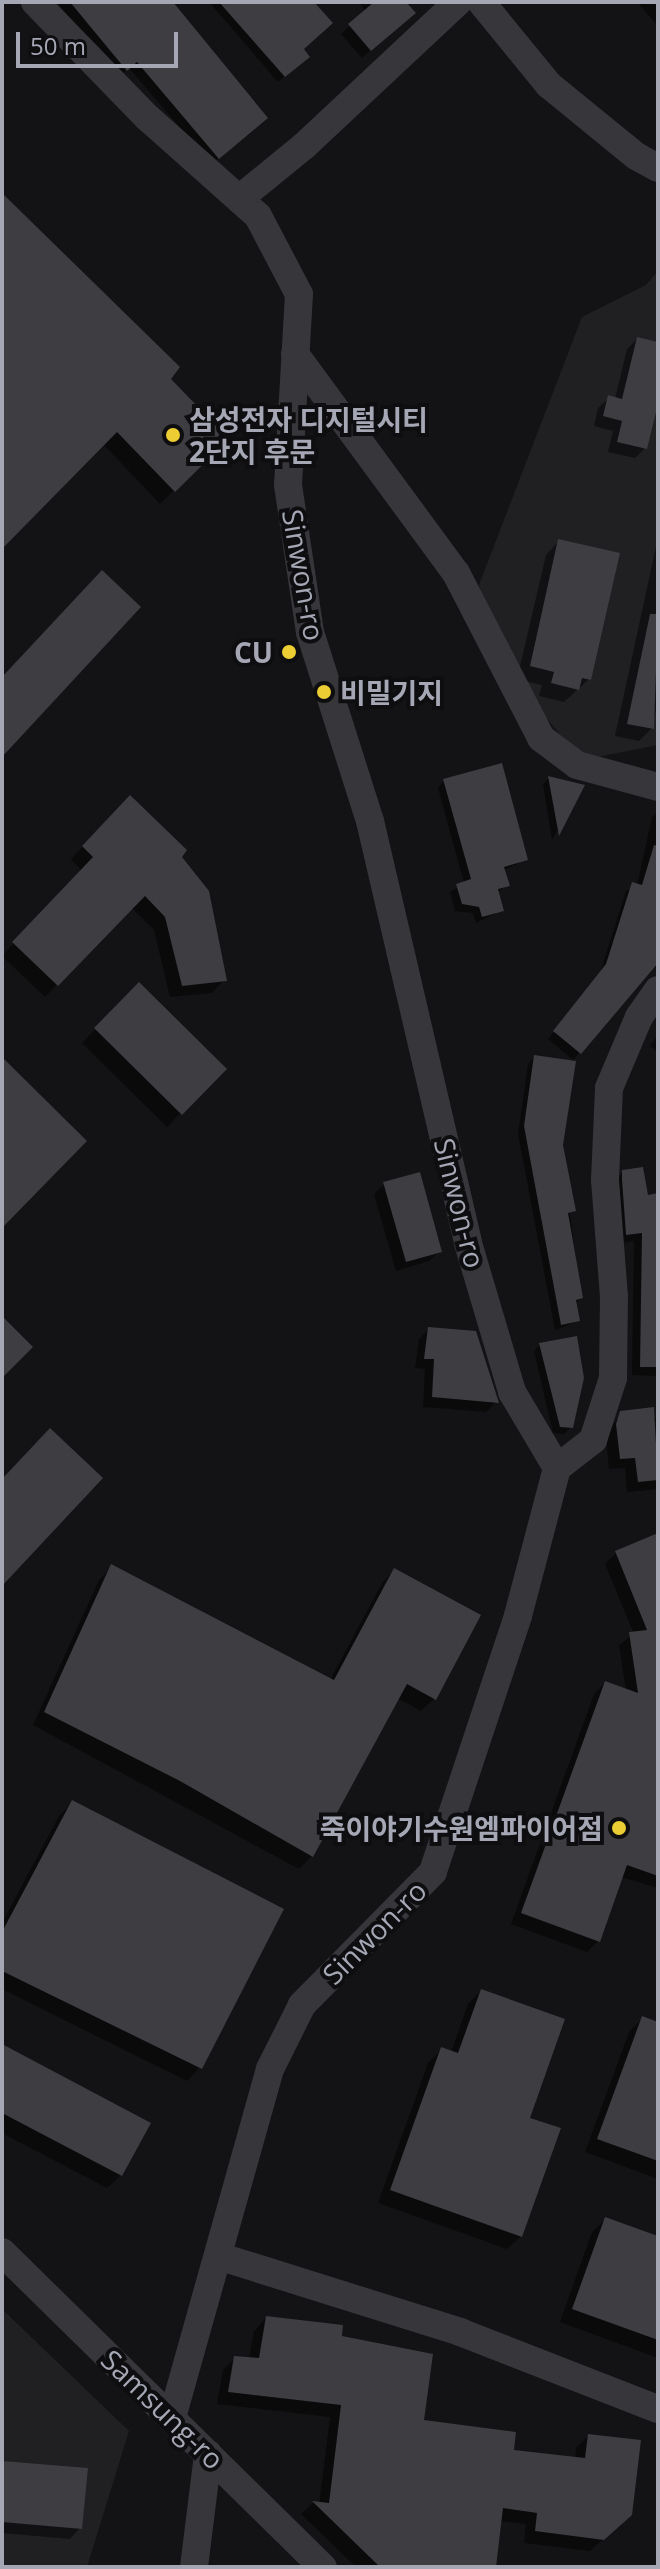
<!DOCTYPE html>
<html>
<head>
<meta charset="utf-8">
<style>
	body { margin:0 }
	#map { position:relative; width:660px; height:2569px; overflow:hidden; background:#131315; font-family:"Open Sans","Noto Sans KR",sans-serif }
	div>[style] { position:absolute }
	.built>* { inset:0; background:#201f22 }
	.shadow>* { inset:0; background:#0007 }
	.building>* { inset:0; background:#3d3d42 }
	.minor>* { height:28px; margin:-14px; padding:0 14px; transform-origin:14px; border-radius:14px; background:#36363b }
	.dots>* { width:22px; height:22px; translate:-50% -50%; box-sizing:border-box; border:4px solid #0e0e10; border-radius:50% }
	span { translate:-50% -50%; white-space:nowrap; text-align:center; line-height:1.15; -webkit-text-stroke:8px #0e0e10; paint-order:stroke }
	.poi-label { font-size:28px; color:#a5a7b5; font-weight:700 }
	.left { translate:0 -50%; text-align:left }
	.right { translate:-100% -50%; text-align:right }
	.street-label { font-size:28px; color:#a5a7b5 }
	.frame { position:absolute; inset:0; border:4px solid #a5a7b5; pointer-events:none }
	.scale { position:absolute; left:16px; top:32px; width:162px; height:36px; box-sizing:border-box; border:4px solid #a5a7b5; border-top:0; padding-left:10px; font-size:24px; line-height:28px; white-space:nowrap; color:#a5a7b5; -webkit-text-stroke:6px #0e0e10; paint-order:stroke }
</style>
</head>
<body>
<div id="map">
	<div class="built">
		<div style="clip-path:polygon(658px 271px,658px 745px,582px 760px,530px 699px,491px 631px,479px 585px,582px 317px,646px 285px)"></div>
		<div style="clip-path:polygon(2px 2309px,129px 2431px,87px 2567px,2px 2567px)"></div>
	</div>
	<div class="shadow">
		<div style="clip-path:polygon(57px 2px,170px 2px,258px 125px,211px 164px,129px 68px,119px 77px)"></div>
		<div style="clip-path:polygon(209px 2px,308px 2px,300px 63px,278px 82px)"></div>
		<div style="clip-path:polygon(358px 2px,404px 2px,405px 21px,362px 58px,341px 34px,366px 11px)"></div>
		<div style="clip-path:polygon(637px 2px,658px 2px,658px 26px)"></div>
		<div style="clip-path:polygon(2px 195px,226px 439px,160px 504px,102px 443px,2px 546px)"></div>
		<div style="clip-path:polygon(637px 339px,658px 344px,658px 395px,645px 448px,635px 458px,608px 452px,613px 431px,594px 426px,598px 408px,609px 398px,615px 399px,627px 349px)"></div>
		<div style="clip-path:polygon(658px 537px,658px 700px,652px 728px,639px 741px,615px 736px)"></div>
		<div style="clip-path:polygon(559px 541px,589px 679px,564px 702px,539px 696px,542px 685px,517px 679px,546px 555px)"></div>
		<div style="clip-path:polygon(549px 778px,582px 786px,552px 840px,543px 784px)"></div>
		<div style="clip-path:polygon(444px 781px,526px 859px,503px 871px,507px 885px,497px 893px,502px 910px,476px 923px,473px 913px,455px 911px,450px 892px,464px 883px,438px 788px)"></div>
		<div style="clip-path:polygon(118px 810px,224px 980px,212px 993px,170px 997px,154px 930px,131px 907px,45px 997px,2px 956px,82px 871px,71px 859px)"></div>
		<div style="clip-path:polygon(658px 812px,658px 957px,573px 1060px,548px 1039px,600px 973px,626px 891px,637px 886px,652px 817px)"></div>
		<div style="clip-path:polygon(139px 985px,224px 1069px,167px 1127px,82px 1043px)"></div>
		<div style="clip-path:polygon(658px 1035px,658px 1052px,650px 1046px)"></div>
		<div style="clip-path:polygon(535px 1057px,561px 1145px,581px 1298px,575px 1304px,578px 1321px,555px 1330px,518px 1134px,528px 1064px)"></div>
		<div style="clip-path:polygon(623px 1172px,646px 1197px,658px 1195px,658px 1376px,632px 1375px,634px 1241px,618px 1244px,614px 1181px)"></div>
		<div style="clip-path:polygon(384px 1184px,440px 1251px,429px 1261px,396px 1271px,374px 1194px)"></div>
		<div style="clip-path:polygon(429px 1329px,496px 1402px,486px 1412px,423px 1407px,425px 1369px,415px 1368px,419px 1339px)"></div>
		<div style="clip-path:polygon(540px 1345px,571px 1427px,564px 1434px,553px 1433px,534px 1351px)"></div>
		<div style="clip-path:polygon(621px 1413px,658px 1418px,658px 1489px,627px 1492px,625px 1468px,609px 1469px,606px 1436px)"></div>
		<div style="clip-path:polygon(658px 1535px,658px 1888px,621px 1877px,598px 1941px,587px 1952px,511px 1924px,594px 1694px,605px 1683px,626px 1691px,619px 1645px,634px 1634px,605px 1564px,616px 1553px)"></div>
		<div style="clip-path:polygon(112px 1567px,330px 1680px,382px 1583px,394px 1570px,434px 1699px,421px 1711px,397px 1698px,312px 1856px,299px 1869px,33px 1725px,99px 1580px)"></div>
		<div style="clip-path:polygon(72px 1803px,200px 2067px,187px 2081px,2px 1989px,2px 1923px,59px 1816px)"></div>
		<div style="clip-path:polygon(481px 1991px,528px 2119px,521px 2236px,507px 2249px,378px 2203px,428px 2063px,442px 2049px,451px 2052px,468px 2004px)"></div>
		<div style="clip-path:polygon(642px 2019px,658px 2024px,658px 2179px,585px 2152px,629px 2032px)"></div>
		<div style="clip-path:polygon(2px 2046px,121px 2175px,107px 2188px,2px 2133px)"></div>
		<div style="clip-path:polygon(606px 2219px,658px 2238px,658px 2358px,560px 2322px,592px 2232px)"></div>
		<div style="clip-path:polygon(266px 2318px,339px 2338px,422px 2422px,512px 2451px,575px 2459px,576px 2448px,588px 2436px,617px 2527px,590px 2551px,524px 2543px,526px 2524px,500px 2521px,494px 2567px,356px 2567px,301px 2514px,313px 2503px,319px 2504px,330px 2417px,217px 2404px,223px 2370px,235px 2358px,249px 2359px,254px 2331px)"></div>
		<div style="clip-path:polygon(2px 2463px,80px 2528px,70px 2539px,2px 2533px)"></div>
	</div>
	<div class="building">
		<div style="clip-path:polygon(70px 2px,173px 2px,268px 118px,219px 159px,137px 62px,127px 71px)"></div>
		<div style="clip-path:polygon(219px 2px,314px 2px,333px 23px,304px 49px,310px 57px,285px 77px)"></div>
		<div style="clip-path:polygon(374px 2px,406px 2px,416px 13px,371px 51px,348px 24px)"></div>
		<div style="clip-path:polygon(2px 193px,180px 367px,171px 379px,229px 439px,175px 492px,117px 432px,2px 549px)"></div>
		<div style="clip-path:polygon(637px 337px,658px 342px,658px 404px,647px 449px,617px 442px,622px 421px,603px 416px,608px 395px,622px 399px)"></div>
		<div style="clip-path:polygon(558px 539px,620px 553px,591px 680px,582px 678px,579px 690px,551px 683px,554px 672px,530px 666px)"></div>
		<div style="clip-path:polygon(102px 570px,141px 607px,2px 757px,2px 677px)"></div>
		<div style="clip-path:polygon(650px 614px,658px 614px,654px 729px,627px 724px)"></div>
		<div style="clip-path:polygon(502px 763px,528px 860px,504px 867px,510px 886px,498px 889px,504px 911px,482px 917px,479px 907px,462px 904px,456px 884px,471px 879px,443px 779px)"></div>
		<div style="clip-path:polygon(548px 776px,585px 785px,559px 836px)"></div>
		<div style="clip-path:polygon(130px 795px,187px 850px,182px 857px,209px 891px,227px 981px,182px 986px,165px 917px,145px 896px,58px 986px,12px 942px,93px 857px,82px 846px)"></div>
		<div style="clip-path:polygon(654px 845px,658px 846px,658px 963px,581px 1054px,553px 1031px,606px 964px,632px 882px,642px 885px)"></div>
		<div style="clip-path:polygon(139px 982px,227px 1069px,182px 1115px,94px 1028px)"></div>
		<div style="clip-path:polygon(534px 1055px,576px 1061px,563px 1145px,576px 1211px,568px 1213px,583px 1298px,576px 1300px,580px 1321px,561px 1325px,524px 1126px)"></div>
		<div style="clip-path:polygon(2px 1057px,87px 1141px,2px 1228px)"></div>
		<div style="clip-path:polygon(643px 1167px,648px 1195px,658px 1193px,658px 1367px,640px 1367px,642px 1233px,626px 1235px,622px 1180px,622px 1170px)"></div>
		<div style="clip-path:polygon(420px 1172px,442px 1252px,406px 1262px,383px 1182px)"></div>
		<div style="clip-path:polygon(2px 1316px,33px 1347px,2px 1378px)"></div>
		<div style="clip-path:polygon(428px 1327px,476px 1331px,499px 1403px,432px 1397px,434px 1359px,424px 1359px)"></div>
		<div style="clip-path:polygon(577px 1336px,584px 1378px,573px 1428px,560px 1427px,539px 1343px)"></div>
		<div style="clip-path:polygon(654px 1407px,658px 1480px,638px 1482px,635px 1458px,620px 1459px,616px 1424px,620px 1411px)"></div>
		<div style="clip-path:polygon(50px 1428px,103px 1478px,2px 1586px,2px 1479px)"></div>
		<div style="clip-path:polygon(658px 1533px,658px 1876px,627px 1865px,600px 1942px,521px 1913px,605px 1681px,638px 1693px,629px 1632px,647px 1630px,615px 1551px)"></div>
		<div style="clip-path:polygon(111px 1564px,334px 1680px,394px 1568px,481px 1615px,436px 1700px,407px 1684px,313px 1857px,180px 1781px,44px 1712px)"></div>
		<div style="clip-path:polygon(72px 1800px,284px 1909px,202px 2069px,2px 1971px,2px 1932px)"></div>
		<div style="clip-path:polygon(481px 1989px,565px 2019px,530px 2118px,561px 2128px,522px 2237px,390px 2190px,441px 2047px,458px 2053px)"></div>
		<div style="clip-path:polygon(642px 2016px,658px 2022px,658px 2161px,597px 2139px)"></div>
		<div style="clip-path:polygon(2px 2044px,151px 2123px,122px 2176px,2px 2113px)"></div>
		<div style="clip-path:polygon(605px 2217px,658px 2236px,658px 2340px,572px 2309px)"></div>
		<div style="clip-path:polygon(266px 2316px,343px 2325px,342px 2336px,433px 2354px,424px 2420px,516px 2432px,514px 2450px,585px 2458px,588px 2434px,641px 2440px,632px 2515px,604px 2540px,535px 2531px,537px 2513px,503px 2508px,496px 2567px,380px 2567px,312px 2501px,329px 2503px,341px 2405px,228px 2392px,234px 2356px,259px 2358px)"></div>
		<div style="clip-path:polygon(2px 2461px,88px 2468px,82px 2529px,2px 2522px)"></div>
	</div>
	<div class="minor">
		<div style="left:35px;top:2px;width:162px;rotate:45.8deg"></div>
		<div style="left:148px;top:118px;width:147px;rotate:41.7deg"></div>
		<div style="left:258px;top:216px;width:88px;rotate:62.3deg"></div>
		<div style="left:299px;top:294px;width:191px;rotate:93.3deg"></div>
		<div style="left:288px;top:485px;width:149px;rotate:81.5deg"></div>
		<div style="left:310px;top:632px;width:198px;rotate:72.4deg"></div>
		<div style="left:370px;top:821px;width:433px;rotate:76.9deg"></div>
		<div style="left:468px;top:1243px;width:155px;rotate:73.5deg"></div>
		<div style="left:512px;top:1392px;width:88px;rotate:59.4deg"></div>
		<div style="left:557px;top:1468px;width:153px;rotate:104.8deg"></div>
		<div style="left:518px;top:1616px;width:270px;rotate:108.4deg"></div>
		<div style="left:433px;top:1872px;width:187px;rotate:134.6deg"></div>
		<div style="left:302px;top:2005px;width:72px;rotate:116.6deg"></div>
		<div style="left:270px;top:2069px;width:362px;rotate:105.7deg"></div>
		<div style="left:481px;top:2px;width:107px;rotate:50.7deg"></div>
		<div style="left:549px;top:85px;width:112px;rotate:39.2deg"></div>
		<div style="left:636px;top:156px;width:25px;rotate:29deg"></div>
		<div style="left:239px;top:199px;width:84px;rotate:-39.2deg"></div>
		<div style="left:304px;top:146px;width:211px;rotate:-43.1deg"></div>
		<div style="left:295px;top:354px;width:272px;rotate:53.7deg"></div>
		<div style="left:456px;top:573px;width:186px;rotate:62.7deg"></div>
		<div style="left:541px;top:738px;width:45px;rotate:36.9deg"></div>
		<div style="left:577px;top:765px;width:84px;rotate:15.2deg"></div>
		<div style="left:557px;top:1468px;width:46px;rotate:-37.9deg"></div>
		<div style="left:593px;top:1440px;width:65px;rotate:-72.1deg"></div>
		<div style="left:613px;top:1378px;width:81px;rotate:-89.3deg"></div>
		<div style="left:614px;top:1297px;width:117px;rotate:-94.4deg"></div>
		<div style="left:605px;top:1180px;width:92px;rotate:-87.5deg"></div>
		<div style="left:609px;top:1088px;width:77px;rotate:-67.1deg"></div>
		<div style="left:639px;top:1017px;width:33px;rotate:-55deg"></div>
		<div style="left:2px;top:2252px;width:450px;rotate:44.5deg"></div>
		<div style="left:218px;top:2256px;width:254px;rotate:17.4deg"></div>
		<div style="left:460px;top:2332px;width:212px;rotate:21.3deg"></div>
		<div style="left:194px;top:2567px;width:114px;rotate:-82.9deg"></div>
	</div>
	<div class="dots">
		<div style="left:173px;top:435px;background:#ecce34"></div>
		<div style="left:289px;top:652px;background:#ecce34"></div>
		<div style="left:324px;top:692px;background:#ecce34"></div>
		<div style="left:619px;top:1828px;background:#ecce34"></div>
	</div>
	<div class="poi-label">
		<span class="left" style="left:189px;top:435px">삼성전자 디지털시티<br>2단지 후문</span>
		<span class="right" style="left:273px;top:652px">CU</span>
		<span class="left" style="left:340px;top:692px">비밀기지</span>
		<span class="right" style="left:603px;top:1828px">죽이야기수원엠파이어점</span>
	</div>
	<div class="street-label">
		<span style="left:304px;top:575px;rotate:80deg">Sinwon-ro</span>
		<span style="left:460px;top:1203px;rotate:76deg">Sinwon-ro</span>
		<span style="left:374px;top:1932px;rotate:-45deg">Sinwon-ro</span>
		<span style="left:163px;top:2409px;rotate:44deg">Samsung-ro</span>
	</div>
	<div class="frame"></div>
	<div class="scale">50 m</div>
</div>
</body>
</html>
